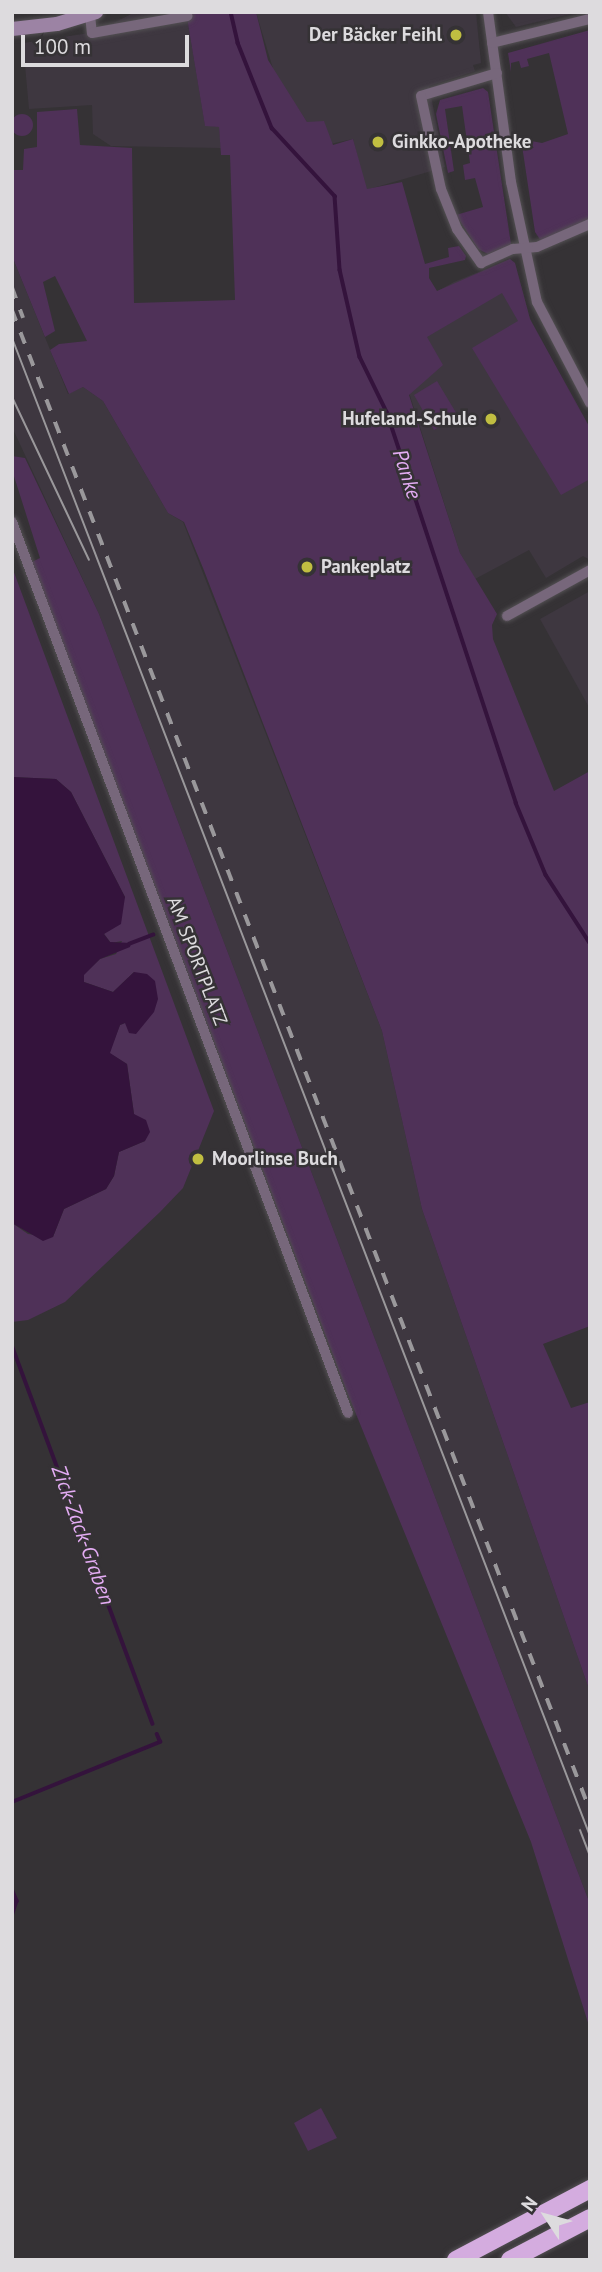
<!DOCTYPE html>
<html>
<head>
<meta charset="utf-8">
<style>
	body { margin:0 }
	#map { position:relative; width:602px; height:2272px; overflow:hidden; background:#353235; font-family:"PT Sans",sans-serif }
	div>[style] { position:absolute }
	.built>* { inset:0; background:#3e3740 }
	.green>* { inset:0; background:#4f3158 }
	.round { border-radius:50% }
	.water>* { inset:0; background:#34133c }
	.stream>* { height:3.5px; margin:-1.75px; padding:0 1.75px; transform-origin:1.75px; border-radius:1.75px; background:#34133c }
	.roads { filter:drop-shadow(0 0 2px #535053) drop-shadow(0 0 2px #535053) }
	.street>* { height:10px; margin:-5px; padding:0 5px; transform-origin:5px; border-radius:5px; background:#77677b }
	.secondary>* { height:14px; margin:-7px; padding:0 7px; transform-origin:7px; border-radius:7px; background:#9c83a4 }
	.highway>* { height:18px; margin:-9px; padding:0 9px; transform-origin:9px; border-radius:9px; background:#d4acdf }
	.tram>* { height:2px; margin:-1px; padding:0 1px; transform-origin:1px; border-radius:1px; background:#9a989b }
	.rail>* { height:3.5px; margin-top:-1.75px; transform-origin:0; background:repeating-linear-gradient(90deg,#9a989b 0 12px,transparent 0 24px) }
	.dots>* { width:19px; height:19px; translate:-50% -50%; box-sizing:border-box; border:4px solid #353235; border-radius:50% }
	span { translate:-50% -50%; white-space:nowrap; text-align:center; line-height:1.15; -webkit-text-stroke:5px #353235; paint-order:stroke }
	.poi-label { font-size:19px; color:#dddbde; font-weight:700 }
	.right { translate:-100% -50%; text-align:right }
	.left { translate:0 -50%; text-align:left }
	.street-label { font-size:19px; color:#dddbde }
	.water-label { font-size:21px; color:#e3acf3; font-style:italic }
	.frame { position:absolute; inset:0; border:14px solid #dddbde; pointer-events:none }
	.north { position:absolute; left:511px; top:2181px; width:70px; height:70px; -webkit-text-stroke:5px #353235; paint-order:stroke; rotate:306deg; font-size:19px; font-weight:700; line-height:28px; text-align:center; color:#dddbde }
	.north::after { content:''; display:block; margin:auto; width:24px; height:32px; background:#dddbde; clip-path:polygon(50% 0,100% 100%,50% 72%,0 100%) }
	.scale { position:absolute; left:21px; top:35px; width:168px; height:32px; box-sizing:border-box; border:4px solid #dddbde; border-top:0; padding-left:9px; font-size:21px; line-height:24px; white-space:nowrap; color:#dddbde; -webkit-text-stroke:5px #353235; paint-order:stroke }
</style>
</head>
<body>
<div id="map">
	<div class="built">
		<div style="clip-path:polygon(135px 12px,186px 12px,205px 125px,219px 127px,221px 148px,111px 146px,93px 134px,92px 105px,29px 109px,23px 43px,96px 32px)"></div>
		<div style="clip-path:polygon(256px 12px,476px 12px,481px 63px,473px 65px,475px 71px,429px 86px,445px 167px,366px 190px,353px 139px,330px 144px,324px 122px,307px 122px,274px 72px)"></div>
		<div style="clip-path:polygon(505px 12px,579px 12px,516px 27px)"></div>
		<div style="clip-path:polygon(12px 256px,68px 394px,83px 387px,103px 401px,168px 513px,183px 522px,382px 1031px,422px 1209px,590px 1692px,590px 1904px,99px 614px,12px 427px)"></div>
		<div style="clip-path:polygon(510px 259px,515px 263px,530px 319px,590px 464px,590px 560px,583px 556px,546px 578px,529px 550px,475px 579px,460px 553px,386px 320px,454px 282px)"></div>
		<div style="clip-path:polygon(590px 591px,590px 709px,540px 619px)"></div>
	</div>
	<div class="green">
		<div style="clip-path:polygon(186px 12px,256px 12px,268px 60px,307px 122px,324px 121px,333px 145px,353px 139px,367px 189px,402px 182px,425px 264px,449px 257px,448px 248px,459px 246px,466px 256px,465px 260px,429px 268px,429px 278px,437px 291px,510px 259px,515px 263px,530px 319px,590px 428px,590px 479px,561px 495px,472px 348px,518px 321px,502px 293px,427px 337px,443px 365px,409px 395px,460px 553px,497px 614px,492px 625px,493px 639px,554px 791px,590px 771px,590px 1326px,543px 1344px,571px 1408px,590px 1402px,590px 1692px,422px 1209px,382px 1031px,203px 568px,184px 522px,168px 513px,103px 401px,83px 387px,69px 394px,50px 350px,59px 344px,87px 341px,55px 276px,43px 282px,55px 331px,45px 337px,12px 256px,12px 170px,23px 170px,24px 149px,37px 147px,37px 112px,77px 109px,80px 145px,132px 148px,134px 303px,235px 300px,230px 155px,221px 155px,219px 127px,205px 126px)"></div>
		<div style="clip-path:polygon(590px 30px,590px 220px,541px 241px,535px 232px,521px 139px,542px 143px,568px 134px,549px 53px,527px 59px,529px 66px,521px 68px,519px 61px,511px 63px,511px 72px,508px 53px)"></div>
		<div style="clip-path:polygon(483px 88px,488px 92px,511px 244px,488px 254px,478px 249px,456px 215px,483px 207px,475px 178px,465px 180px,463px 165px,470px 163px,462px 106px,445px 109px,454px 171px,448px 173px,436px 114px,440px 100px)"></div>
		<div class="round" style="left:11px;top:114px;width:22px;height:22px"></div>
		<div style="clip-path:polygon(437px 381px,458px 416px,434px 430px,414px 395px)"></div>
		<div style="clip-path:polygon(12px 456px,25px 458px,99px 614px,590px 1904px,590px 2029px,531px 1842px,347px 1392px,32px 562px,40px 558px,12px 470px)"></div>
		<div style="clip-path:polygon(12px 567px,214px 1111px,183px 1188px,160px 1212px,65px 1302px,28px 1320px,12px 1322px,12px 1223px,28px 1234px,53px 1237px,64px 1209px,106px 1189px,114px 1176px,119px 1152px,145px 1141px,134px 1114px,127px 1064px,109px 1053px,120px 1025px,125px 1023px,134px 972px,113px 992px,84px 982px,83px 975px,100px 959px,116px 954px,122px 941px,111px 943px,104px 934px,125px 897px,71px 792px,56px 779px,12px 777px)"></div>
		<div style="clip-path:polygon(321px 2108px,337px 2138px,308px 2151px,294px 2123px)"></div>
	</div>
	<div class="water">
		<div style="clip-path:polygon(12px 777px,56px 779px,71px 792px,125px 897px,121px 924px,104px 934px,110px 942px,131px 943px,130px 947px,100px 959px,84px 975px,84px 982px,113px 992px,134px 972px,147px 974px,155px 981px,158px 999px,154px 1012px,136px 1034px,129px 1033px,125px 1023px,120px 1025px,110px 1053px,127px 1064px,134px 1114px,146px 1120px,150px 1132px,145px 1141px,119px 1152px,114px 1176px,106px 1189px,64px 1209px,53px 1237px,43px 1241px,12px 1223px)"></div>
	</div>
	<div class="stream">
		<div style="left:231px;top:12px;width:32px;rotate:77deg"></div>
		<div style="left:238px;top:43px;width:92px;rotate:68.2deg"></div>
		<div style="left:272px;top:128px;width:93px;rotate:47.2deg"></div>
		<div style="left:335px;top:196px;width:74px;rotate:86.1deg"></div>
		<div style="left:340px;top:270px;width:89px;rotate:77.1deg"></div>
		<div style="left:360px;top:357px;width:61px;rotate:63.9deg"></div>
		<div style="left:387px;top:412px;width:412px;rotate:71.7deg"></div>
		<div style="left:516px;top:803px;width:78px;rotate:67.4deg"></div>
		<div style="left:546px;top:875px;width:81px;rotate:57.1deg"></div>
		<div style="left:129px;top:944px;width:26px;rotate:-21deg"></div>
		<div style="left:12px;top:1345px;width:404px;rotate:69.6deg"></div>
		<div style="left:12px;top:1802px;width:160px;rotate:-22.1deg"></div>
		<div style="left:160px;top:1742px;width:8px;rotate:-113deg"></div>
		<div style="left:12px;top:1889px;width:13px;rotate:67deg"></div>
		<div style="left:17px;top:1901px;width:16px;rotate:108deg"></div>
	</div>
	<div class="roads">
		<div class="street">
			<div style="left:488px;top:12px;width:172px;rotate:82.3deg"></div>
			<div style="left:511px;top:182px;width:123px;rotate:77.8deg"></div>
			<div style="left:537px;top:302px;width:114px;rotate:62.3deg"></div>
			<div style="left:90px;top:15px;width:18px;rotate:84deg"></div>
			<div style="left:92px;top:33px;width:97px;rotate:-10.1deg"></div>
			<div style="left:492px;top:43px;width:101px;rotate:-13.8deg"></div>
			<div style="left:497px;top:73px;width:79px;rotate:163.2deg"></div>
			<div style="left:421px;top:96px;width:95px;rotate:77.9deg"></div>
			<div style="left:441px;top:189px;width:43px;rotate:68.2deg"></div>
			<div style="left:457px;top:229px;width:42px;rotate:54.8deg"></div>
			<div style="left:481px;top:263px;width:35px;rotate:-24deg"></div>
			<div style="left:513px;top:249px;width:24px;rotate:-5deg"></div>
			<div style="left:537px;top:247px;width:58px;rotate:-23.5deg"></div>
			<div style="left:12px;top:522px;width:952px;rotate:69.34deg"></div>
			<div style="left:507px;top:616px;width:95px;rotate:-29deg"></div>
		</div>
		<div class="secondary">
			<div style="left:12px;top:29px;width:45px;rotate:-6.3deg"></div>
			<div style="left:57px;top:24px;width:41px;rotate:-17.1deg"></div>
		</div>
		<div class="highway">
			<div style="left:456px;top:2260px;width:152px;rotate:-27.9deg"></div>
			<div style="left:510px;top:2260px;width:90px;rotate:-27.7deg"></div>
		</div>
	</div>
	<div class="tram">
		<div style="left:12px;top:338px;width:1606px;rotate:68.9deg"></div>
		<div style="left:12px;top:397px;width:180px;rotate:64.7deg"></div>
		<div style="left:580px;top:1830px;width:28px;rotate:69deg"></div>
	</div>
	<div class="rail">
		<div style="left:12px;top:287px;width:33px;rotate:70deg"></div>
		<div style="left:12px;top:310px;width:1608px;rotate:68.93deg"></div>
	</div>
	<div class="dots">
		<div style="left:456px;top:35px;background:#c0be41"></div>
		<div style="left:378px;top:142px;background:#c0be41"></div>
		<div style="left:491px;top:419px;background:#c0be41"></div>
		<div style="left:307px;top:567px;background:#c0be41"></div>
		<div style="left:198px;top:1159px;background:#c0be41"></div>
	</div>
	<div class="poi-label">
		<span class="right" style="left:442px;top:35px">Der Bäcker Feihl</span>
		<span class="left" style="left:392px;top:142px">Ginkko-Apotheke</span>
		<span class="right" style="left:477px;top:419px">Hufeland-Schule</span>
		<span class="left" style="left:321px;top:567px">Pankeplatz</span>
		<span class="left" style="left:212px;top:1159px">Moorlinse Buch</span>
	</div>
	<div class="street-label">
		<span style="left:197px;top:961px;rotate:69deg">AM SPORTPLATZ</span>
	</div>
	<div class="water-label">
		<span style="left:407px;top:474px;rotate:72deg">Panke</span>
		<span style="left:83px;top:1535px;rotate:70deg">Zick-Zack-Graben</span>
	</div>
	<div class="frame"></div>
	<div class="north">N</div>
	<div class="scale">100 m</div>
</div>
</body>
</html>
